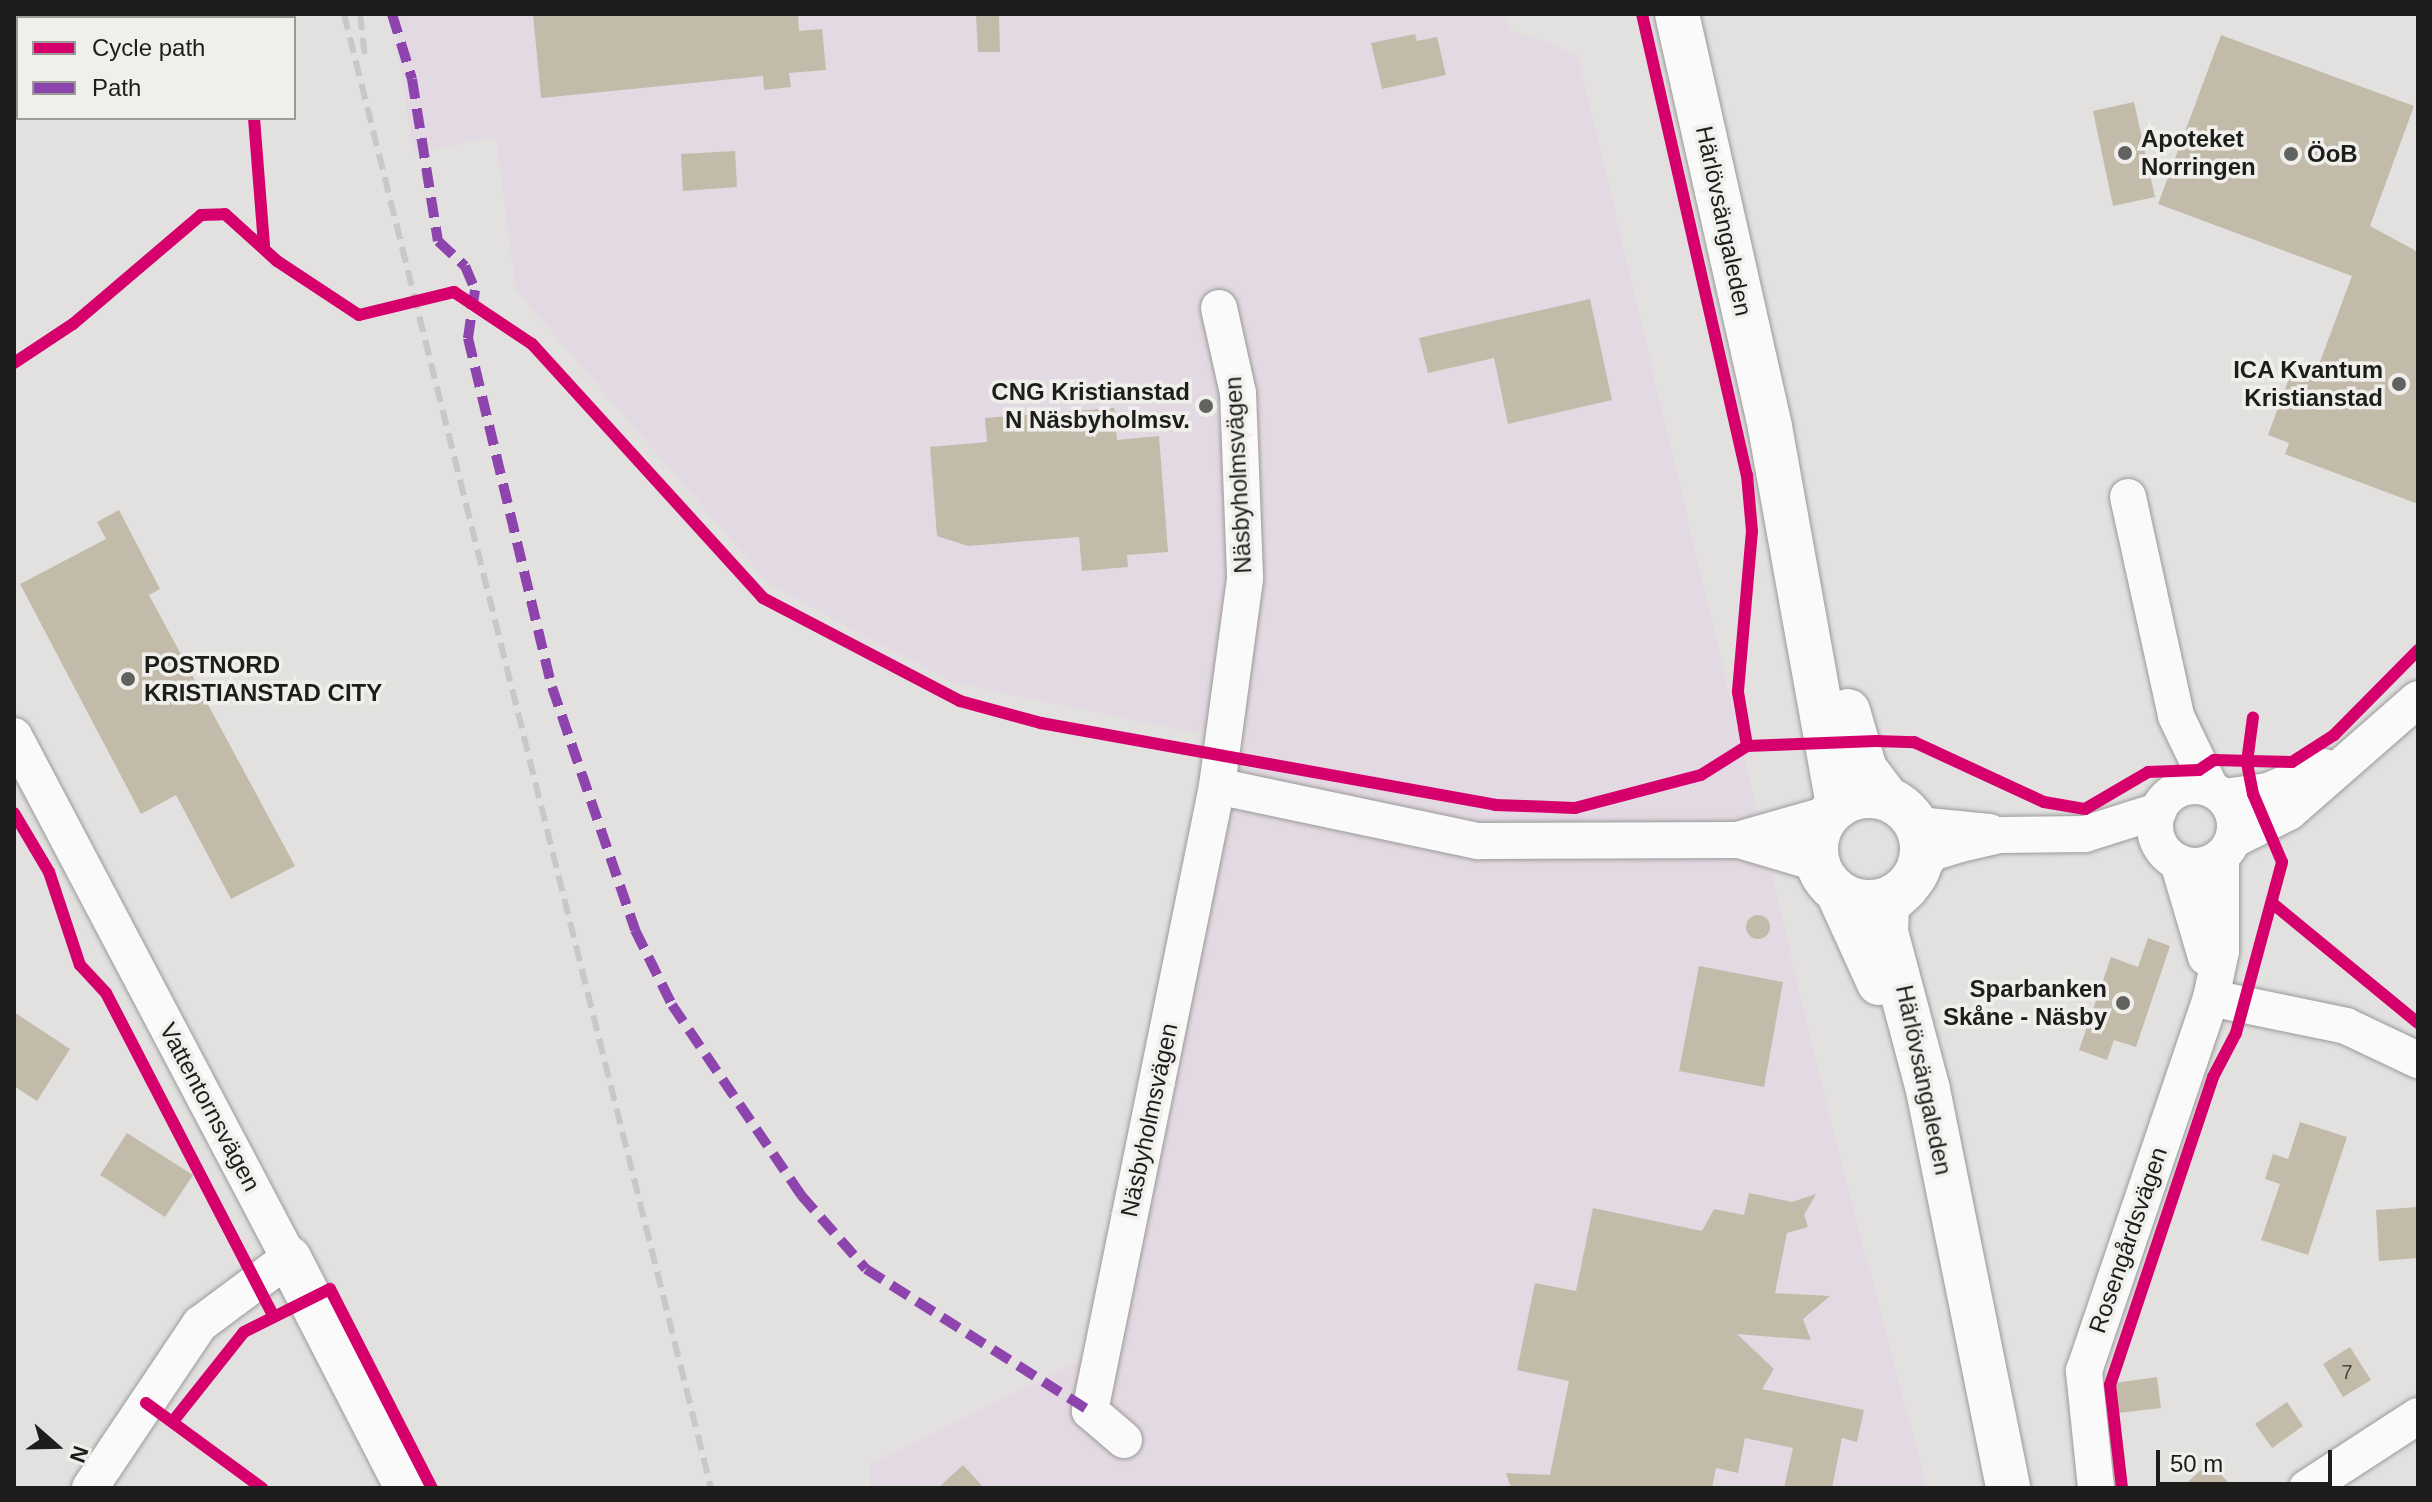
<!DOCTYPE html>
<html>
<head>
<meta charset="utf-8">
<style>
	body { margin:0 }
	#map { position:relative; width:2432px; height:1502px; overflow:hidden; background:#e2e1e0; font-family:Helvetica,sans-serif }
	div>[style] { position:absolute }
	.industrial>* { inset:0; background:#e3d9e2 }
	.building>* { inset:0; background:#c3bbaa }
	.round { border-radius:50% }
	.roads { filter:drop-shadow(0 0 2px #9a9a98) drop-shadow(0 0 2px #9a9a98) }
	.minor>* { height:36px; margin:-18px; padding:0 18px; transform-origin:18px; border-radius:18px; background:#fbfafa }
	.minor>.ring { margin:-18px; padding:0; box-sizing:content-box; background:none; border:36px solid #fbfafa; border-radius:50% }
	.major>* { height:44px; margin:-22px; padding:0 22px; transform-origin:22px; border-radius:22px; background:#fbfafa }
	.major>.ring { margin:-22px; padding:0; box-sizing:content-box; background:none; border:44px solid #fbfafa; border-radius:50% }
	.rail>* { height:6px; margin-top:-3px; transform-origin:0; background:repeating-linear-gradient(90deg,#c8c8c6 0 16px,transparent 0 24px) }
	.quiet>* { height:10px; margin-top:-5px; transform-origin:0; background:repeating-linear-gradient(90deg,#8e44ad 0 20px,transparent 0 30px) }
	.cycleway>* { height:12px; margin:-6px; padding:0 6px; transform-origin:6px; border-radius:6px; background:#d6006c }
	.dots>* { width:22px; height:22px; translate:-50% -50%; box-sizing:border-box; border:4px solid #f1efec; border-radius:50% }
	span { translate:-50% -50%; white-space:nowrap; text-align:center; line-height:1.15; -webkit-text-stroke:7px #f1efec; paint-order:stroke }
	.number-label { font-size:20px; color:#46443f }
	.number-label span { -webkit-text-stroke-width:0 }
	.poi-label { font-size:24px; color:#1d1d1b; font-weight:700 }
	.left { translate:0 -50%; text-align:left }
	.right { translate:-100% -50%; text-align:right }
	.street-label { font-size:24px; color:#1d1d1b }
	.frame { position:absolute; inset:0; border:16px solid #1d1d1b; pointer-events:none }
	.legend { position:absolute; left:16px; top:16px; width:280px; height:104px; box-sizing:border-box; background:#f1efec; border:2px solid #9c9b98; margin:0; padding:10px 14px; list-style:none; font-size:24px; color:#1d1d1b }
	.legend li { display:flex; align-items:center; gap:16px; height:40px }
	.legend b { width:40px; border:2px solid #9c9b98 }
	.north { position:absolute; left:16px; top:1406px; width:80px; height:80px; -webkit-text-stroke:6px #f1efec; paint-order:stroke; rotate:110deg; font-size:22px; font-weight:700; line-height:32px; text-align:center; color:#1d1d1b }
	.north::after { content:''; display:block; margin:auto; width:28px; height:36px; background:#1d1d1b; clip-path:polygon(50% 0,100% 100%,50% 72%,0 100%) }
	.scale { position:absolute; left:2156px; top:1450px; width:176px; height:36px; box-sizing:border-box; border:4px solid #1d1d1b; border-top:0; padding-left:10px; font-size:24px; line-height:28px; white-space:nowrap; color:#1d1d1b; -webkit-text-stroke:6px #f1efec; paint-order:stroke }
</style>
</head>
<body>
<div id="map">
	<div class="industrial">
		<div style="clip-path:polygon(393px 14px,1503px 14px,1511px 30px,1578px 55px,1827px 1108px,1927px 1488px,870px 1488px,871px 1464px,1120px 1341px,1236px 741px,954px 683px,770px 585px,516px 290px,496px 137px,413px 153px)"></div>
	</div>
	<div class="building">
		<div style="clip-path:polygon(533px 14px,798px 14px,799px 31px,822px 29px,826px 70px,789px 73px,791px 87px,764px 90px,763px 76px,541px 98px)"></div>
		<div style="clip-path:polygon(976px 14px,999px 14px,1000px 52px,978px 52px)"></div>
		<div style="clip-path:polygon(1415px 34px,1417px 41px,1437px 37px,1446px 75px,1382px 89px,1371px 43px)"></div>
		<div style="clip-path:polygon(2221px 35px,2414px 106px,2370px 226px,2418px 252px,2418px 504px,2285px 454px,2289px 443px,2268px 435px,2296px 359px,2318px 367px,2352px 276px,2158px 204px)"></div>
		<div style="clip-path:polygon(2134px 102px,2155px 197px,2113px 206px,2093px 111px)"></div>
		<div style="clip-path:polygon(735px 151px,737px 187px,683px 191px,681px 154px)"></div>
		<div style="clip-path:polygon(1590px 299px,1612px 400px,1508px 424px,1494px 358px,1428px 373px,1419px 338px)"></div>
		<div style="clip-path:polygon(1114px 408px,1117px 440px,1159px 436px,1168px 552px,1127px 555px,1128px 567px,1082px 571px,1079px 537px,968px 546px,937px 536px,930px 447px,987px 442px,985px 418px)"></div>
		<div style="clip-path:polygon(119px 510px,160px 589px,149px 595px,295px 866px,231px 899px,176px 795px,141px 814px,20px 584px,106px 539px,97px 522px)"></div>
		<div class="round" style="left:1746px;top:915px;width:24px;height:24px"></div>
		<div style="clip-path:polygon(2148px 938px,2170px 946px,2136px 1047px,2114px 1040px,2107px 1060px,2079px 1050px,2111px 957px,2138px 967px)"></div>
		<div style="clip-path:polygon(1699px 966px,1783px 982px,1764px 1087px,1679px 1071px)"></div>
		<div style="clip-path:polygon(14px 1012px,70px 1049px,37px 1101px,14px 1086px)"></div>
		<div style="clip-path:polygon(2300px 1122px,2347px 1137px,2308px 1255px,2261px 1240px,2280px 1184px,2265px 1179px,2273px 1154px,2288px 1159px)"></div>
		<div style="clip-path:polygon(127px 1133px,193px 1175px,165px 1217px,100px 1175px)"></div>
		<div style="clip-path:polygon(1749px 1193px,1792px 1202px,1816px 1194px,1804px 1215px,1808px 1227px,1787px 1233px,1775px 1293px,1830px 1296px,1803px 1319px,1811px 1340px,1737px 1334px,1774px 1369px,1762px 1389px,1864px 1410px,1857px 1442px,1842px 1438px,1832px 1488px,1784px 1488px,1793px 1448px,1745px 1438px,1738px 1473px,1716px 1468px,1712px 1488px,1511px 1488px,1506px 1473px,1550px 1475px,1569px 1381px,1517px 1370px,1535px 1283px,1576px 1291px,1593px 1208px,1702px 1231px,1714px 1209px,1744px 1215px)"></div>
		<div style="clip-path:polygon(2418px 1207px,2418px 1258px,2379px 1261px,2376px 1210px)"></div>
		<div style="clip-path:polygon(2350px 1347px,2371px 1380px,2343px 1397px,2323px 1364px)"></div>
		<div style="clip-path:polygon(2157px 1377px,2161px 1408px,2119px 1413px,2115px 1383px)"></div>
		<div style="clip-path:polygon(2287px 1402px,2303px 1426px,2272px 1448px,2255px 1424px)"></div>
		<div style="clip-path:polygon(2210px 1462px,2233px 1488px,2181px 1488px)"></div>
		<div style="clip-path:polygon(963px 1465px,984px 1488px,938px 1488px)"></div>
	</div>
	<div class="roads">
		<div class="minor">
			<div style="left:1219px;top:308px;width:87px;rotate:77.4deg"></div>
			<div style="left:1238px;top:393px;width:186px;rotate:87.8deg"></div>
			<div style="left:1245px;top:579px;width:209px;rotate:97.7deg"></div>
			<div style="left:1217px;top:786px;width:267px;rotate:11.9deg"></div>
			<div style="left:1478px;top:841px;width:259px;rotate:-0.2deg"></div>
			<div style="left:1737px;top:840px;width:95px;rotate:-15.9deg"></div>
			<div style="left:2128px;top:497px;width:224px;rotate:77.6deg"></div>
			<div style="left:2176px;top:716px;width:81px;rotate:64.4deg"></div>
			<div style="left:14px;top:736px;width:590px;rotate:62.22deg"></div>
			<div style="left:289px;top:1258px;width:111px;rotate:143.4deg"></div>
			<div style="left:200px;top:1324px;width:197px;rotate:123.9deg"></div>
			<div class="ring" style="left:2155px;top:786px;width:44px;height:44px"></div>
			<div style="left:2223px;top:797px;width:45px;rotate:-7.6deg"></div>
			<div style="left:2268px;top:791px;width:61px;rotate:-23.2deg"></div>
			<div style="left:1918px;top:825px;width:72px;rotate:5.6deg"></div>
			<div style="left:1739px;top:840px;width:81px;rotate:16.4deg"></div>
			<div style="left:2233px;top:840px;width:63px;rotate:-26.6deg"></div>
			<div style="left:2289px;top:812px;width:171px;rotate:-41.2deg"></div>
			<div style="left:2178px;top:862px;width:99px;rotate:73.6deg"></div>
			<div style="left:1915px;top:878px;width:30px;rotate:-57deg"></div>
			<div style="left:1931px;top:853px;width:30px;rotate:-17deg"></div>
			<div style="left:1960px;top:844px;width:41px;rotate:-12.7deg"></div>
			<div style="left:2000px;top:835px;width:85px;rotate:-0.7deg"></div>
			<div style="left:2085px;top:834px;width:77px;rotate:-17.5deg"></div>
			<div style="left:2211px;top:998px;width:138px;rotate:11.7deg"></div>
			<div style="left:2346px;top:1026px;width:80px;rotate:25.3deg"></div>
			<div style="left:1124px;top:1440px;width:45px;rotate:-139.5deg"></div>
			<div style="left:1090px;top:1411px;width:638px;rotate:-78.51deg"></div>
			<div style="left:2096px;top:1488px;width:118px;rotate:-95.9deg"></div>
			<div style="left:2084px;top:1371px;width:394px;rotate:-71.2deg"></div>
			<div style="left:2211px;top:998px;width:48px;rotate:-78deg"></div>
			<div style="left:2221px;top:951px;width:94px;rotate:-90deg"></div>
			<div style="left:2307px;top:1488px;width:132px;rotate:-33deg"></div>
		</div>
		<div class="major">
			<div style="left:1677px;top:14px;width:423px;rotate:77.3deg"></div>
			<div style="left:1770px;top:427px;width:385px;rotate:79.8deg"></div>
			<div style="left:1848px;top:711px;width:60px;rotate:73.7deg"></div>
			<div style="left:1865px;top:769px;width:36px;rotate:53deg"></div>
			<div class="ring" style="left:1816px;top:796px;width:62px;height:62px"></div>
			<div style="left:1906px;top:888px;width:25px;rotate:138deg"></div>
			<div style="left:1887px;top:905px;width:27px;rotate:92deg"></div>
			<div style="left:1886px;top:932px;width:163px;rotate:75.1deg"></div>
			<div style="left:1928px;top:1090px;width:406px;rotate:78.6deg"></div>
			<div style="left:1838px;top:893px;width:99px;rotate:65.5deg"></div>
			<div style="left:289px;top:1258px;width:259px;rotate:62.8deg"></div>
		</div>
	</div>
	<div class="rail">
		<div style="left:344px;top:14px;width:1519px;rotate:76.02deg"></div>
		<div style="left:360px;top:14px;width:44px;rotate:83.5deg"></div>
	</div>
	<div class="quiet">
		<div style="left:392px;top:14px;width:68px;rotate:72.9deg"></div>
		<div style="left:412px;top:79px;width:164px;rotate:80.9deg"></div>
		<div style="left:438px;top:241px;width:37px;rotate:43deg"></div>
		<div style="left:465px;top:266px;width:26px;rotate:67deg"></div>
		<div style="left:475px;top:290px;width:49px;rotate:98.3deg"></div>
		<div style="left:468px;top:338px;width:359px;rotate:76.5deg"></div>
		<div style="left:552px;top:687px;width:257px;rotate:71.1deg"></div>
		<div style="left:635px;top:930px;width:84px;rotate:63.7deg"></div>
		<div style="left:672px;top:1005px;width:230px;rotate:55.8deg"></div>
		<div style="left:801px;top:1195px;width:98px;rotate:48.7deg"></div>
		<div style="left:866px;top:1269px;width:265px;rotate:32.4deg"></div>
	</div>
	<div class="cycleway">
		<div style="left:1642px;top:14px;width:473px;rotate:77.2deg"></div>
		<div style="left:1747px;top:475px;width:56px;rotate:84.9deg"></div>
		<div style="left:1752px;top:531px;width:162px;rotate:95deg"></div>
		<div style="left:1738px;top:692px;width:55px;rotate:80.5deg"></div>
		<div style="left:254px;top:118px;width:128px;rotate:85.5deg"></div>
		<div style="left:14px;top:363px;width:71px;rotate:-33.5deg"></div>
		<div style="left:73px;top:324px;width:168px;rotate:-40.4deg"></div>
		<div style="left:201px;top:215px;width:24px;rotate:-2deg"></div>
		<div style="left:225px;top:214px;width:70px;rotate:42.1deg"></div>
		<div style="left:277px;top:261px;width:98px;rotate:33.4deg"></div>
		<div style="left:359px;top:315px;width:98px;rotate:-13.6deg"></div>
		<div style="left:454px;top:292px;width:94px;rotate:33.7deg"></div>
		<div style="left:532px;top:344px;width:343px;rotate:47.7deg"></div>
		<div style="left:763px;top:598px;width:222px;rotate:27.6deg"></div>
		<div style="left:960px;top:701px;width:84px;rotate:15.2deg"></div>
		<div style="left:1041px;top:723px;width:461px;rotate:10.2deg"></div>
		<div style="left:1495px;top:805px;width:80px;rotate:2.1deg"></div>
		<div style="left:1575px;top:808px;width:130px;rotate:-14.7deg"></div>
		<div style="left:1701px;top:775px;width:54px;rotate:-32.2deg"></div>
		<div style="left:1747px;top:746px;width:129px;rotate:-2.2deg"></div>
		<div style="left:1876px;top:741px;width:38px;rotate:2deg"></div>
		<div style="left:1914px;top:742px;width:143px;rotate:24.8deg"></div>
		<div style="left:2044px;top:802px;width:42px;rotate:9.7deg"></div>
		<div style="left:2085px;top:809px;width:73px;rotate:-30.4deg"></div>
		<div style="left:2148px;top:772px;width:51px;rotate:-2.2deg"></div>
		<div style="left:2199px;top:770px;width:18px;rotate:-34deg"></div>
		<div style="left:2214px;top:760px;width:78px;rotate:1.5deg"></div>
		<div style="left:2292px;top:762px;width:50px;rotate:-32.7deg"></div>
		<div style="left:2334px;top:735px;width:120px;rotate:-45.3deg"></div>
		<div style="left:14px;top:813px;width:69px;rotate:59.3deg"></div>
		<div style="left:49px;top:872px;width:98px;rotate:71.6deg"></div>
		<div style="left:80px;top:965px;width:38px;rotate:47deg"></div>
		<div style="left:106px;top:993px;width:363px;rotate:62.6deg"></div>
		<div style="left:2272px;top:903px;width:189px;rotate:39.4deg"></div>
		<div style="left:146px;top:1403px;width:144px;rotate:36.2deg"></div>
		<div style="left:174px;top:1420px;width:112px;rotate:-51.5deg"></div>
		<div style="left:244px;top:1332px;width:96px;rotate:-26.6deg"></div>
		<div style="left:330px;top:1289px;width:224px;rotate:62.9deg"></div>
		<div style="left:2122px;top:1488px;width:104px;rotate:-96.6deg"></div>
		<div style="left:2110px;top:1385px;width:325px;rotate:-71.5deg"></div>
		<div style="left:2213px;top:1077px;width:50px;rotate:-62.4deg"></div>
		<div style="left:2236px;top:1033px;width:177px;rotate:-74.9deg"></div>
		<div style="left:2282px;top:862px;width:74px;rotate:-113.1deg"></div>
		<div style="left:2253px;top:794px;width:33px;rotate:-101deg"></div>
		<div style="left:2247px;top:762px;width:45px;rotate:-82.4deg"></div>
	</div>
	<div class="dots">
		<div style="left:2125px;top:153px;background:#626260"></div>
		<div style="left:2291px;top:154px;background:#626260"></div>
		<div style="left:2399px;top:384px;background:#626260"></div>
		<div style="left:1206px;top:406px;background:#626260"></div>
		<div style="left:128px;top:679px;background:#626260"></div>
		<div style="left:2123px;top:1003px;background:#626260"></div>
	</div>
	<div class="number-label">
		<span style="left:2347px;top:1372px">7</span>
	</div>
	<div class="poi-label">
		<span class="left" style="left:2141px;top:153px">Apoteket<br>Norringen</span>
		<span class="left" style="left:2307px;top:154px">ÖoB</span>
		<span class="right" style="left:2383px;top:384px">ICA Kvantum<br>Kristianstad</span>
		<span class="right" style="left:1190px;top:406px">CNG Kristianstad<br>N Näsbyholmsv.</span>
		<span class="left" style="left:144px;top:679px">POSTNORD<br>KRISTIANSTAD CITY</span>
		<span class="right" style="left:2107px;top:1003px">Sparbanken<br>Skåne - Näsby</span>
	</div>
	<div class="street-label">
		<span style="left:1724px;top:221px;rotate:78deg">Härlövsängaleden</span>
		<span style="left:1238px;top:475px;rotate:-93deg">Näsbyholmsvägen</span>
		<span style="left:1924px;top:1080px;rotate:78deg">Härlövsängaleden</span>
		<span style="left:210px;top:1107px;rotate:62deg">Vattentornsvägen</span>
		<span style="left:1149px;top:1120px;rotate:-78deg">Näsbyholmsvägen</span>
		<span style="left:2128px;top:1240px;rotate:-71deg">Rosengårdsvägen</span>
	</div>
	<div class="frame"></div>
	<ul class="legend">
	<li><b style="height:10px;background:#d6006c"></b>Cycle path</li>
	<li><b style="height:10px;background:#8e44ad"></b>Path</li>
	</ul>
	<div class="north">N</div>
	<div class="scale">50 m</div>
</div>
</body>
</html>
